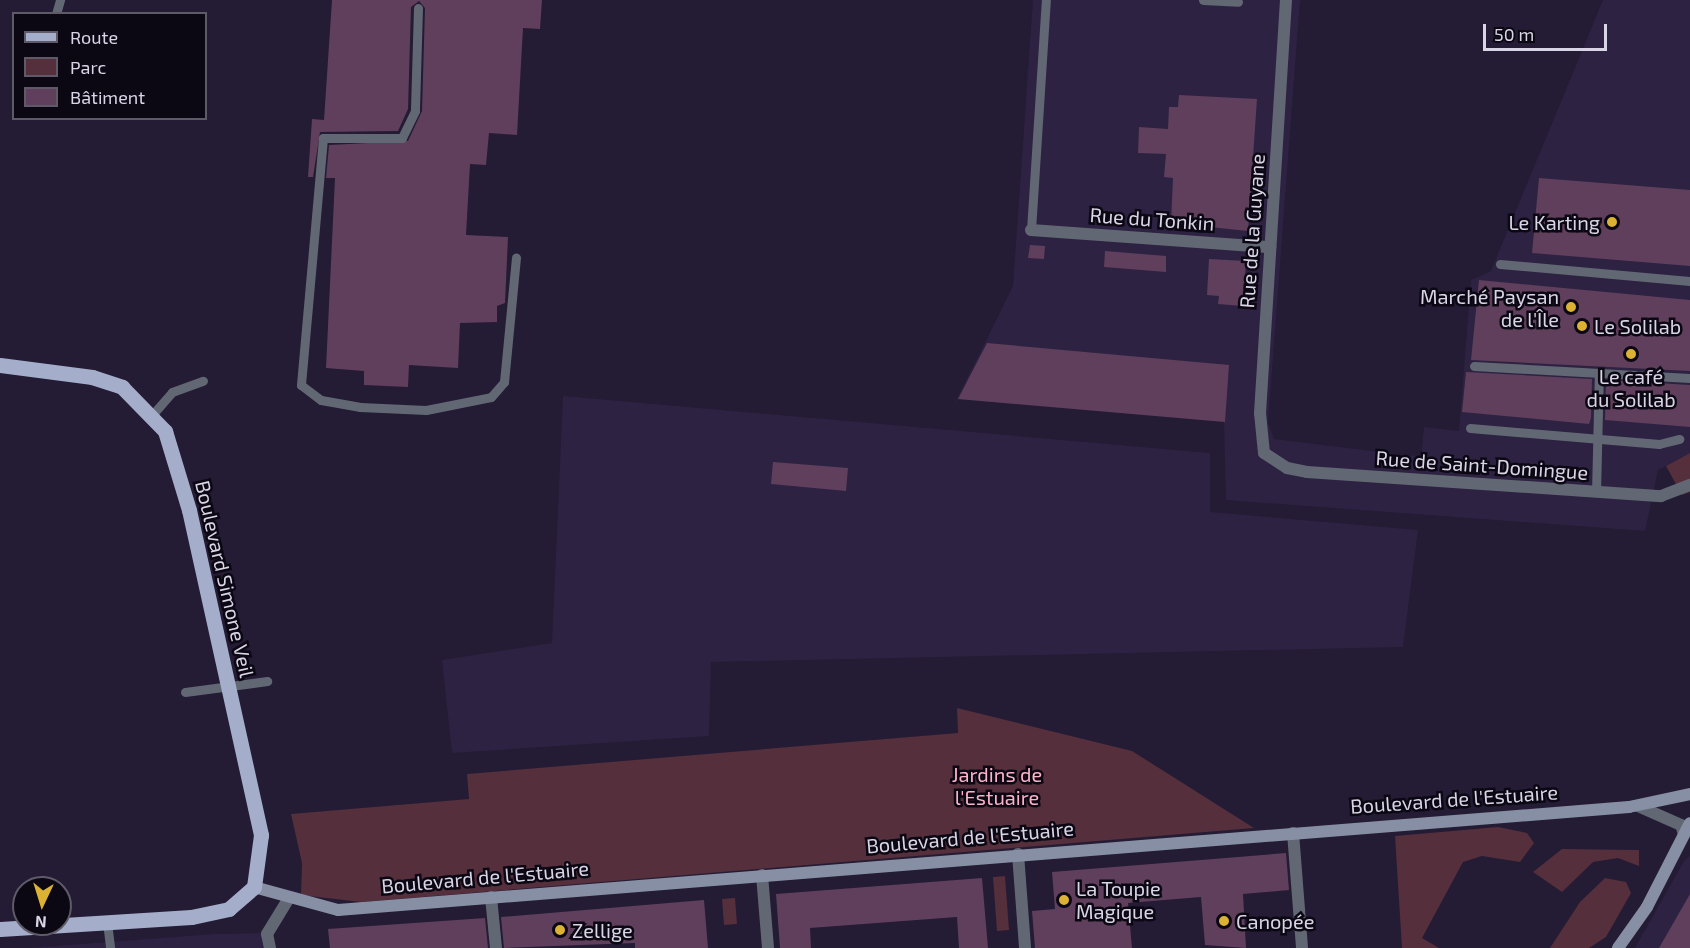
<!DOCTYPE html>
<html>
<head>
<meta charset="utf-8">
<style>
	body { margin:0 }
	#map { position:relative; width:1690px; height:948px; overflow:hidden; background:#241b34; font-family:"Exo 2",sans-serif }
	div>[style] { position:absolute }
	.built>* { inset:0; background:#2d2242 }
	.green>* { inset:0; background:#552f3b }
	.building>* { inset:0; background:#5f3f5c }
	.lane>* { height:9px; margin:-4.5px; padding:0 4.5px; transform-origin:4.5px; border-radius:4.5px; background:#626774 }
	.street>* { height:12px; margin:-6px; padding:0 6px; transform-origin:6px; border-radius:6px; background:#626774 }
	.secondary>* { height:12px; margin:-6px; padding:0 6px; transform-origin:6px; border-radius:6px; background:#878fa4 }
	.primary>* { height:15px; margin:-7.5px; padding:0 7.5px; transform-origin:7.5px; border-radius:7.5px; background:#a4aeca }
	.dots>* { width:16px; height:16px; translate:-50% -50%; box-sizing:border-box; border:3px solid #0b0813; border-radius:50% }
	span { translate:-50% -50%; white-space:nowrap; text-align:center; line-height:1.15; -webkit-text-stroke:5px #0b0813; paint-order:stroke }
	.street-label { font-size:20px; color:#dad5e6 }
	.poi-label { font-size:20px; color:#dad5e6 }
	.right { translate:-100% -50%; text-align:right }
	.left { translate:0 -50%; text-align:left }
	.park-label { font-size:20px; color:#feb3ca }
	.legend { position:absolute; left:12px; top:12px; width:195px; height:108px; box-sizing:border-box; background:#0b0813; border:2px solid #5e5a67; margin:0; padding:8px 10px; list-style:none; font-size:18px; color:#dad5e6 }
	.legend li { display:flex; align-items:center; gap:12px; height:30px }
	.legend b { width:30px; border:2px solid #5e5a67 }
	.north { position:absolute; left:12px; top:876px; width:60px; height:60px; box-sizing:border-box; background:#0b0813; border:2px solid #5e5a67; border-radius:50%; rotate:184deg; font-size:16px; font-weight:700; line-height:24px; text-align:center; color:#dad5e6 }
	.north::after { content:''; display:block; margin:auto; width:21px; height:27px; background:#dbb233; clip-path:polygon(50% 0,100% 100%,50% 72%,0 100%) }
	.scale { position:absolute; left:1483px; top:24px; width:124px; height:27px; box-sizing:border-box; border:3px solid #dad5e6; border-top:0; padding-left:8px; font-size:18px; line-height:21px; white-space:nowrap; color:#dad5e6; -webkit-text-stroke:4px #0b0813; paint-order:stroke }
</style>
</head>
<body>
<div id="map">
	<div class="built">
		<div style="clip-path:polygon(1033px 0,1300px 0,1268px 423px,1274px 439px,1421px 457px,1424px 427px,1459px 431px,1471px 280px,1491px 271px,1603px 0,1690px 0,1690px 453px,1658px 470px,1645px 531px,1226px 500px,1224px 422px,958px 399px,950px 413px,1013px 286px)"></div>
		<div style="clip-path:polygon(563px 396px,1210px 453px,1210px 512px,1418px 530px,1403px 647px,711px 662px,709px 736px,452px 753px,442px 660px,552px 643px)"></div>
		<div style="clip-path:polygon(1690px 856px,1690px 948px,1635px 948px,1684px 861px)"></div>
		<div style="clip-path:polygon(262px 933px,265px 948px,29px 948px,214px 934px)"></div>
	</div>
	<div class="green">
		<div style="clip-path:polygon(1690px 453px,1690px 492px,1682px 495px,1666px 466px)"></div>
		<div style="clip-path:polygon(957px 708px,1132px 751px,1254px 828px,361px 902px,301px 895px,302px 863px,291px 814px,469px 799px,467px 774px,958px 733px)"></div>
		<div style="clip-path:polygon(1498px 827px,1527px 833px,1534px 843px,1520px 862px,1482px 856px,1463px 862px,1422px 938px,1439px 948px,1402px 948px,1395px 836px)"></div>
		<div style="clip-path:polygon(1562px 849px,1639px 850px,1639px 866px,1618px 858px,1593px 862px,1562px 892px,1533px 872px)"></div>
		<div style="clip-path:polygon(1005px 876px,1009px 930px,997px 931px,993px 877px)"></div>
		<div style="clip-path:polygon(1605px 878px,1626px 882px,1631px 893px,1606px 937px,1589px 948px,1550px 948px,1580px 902px)"></div>
		<div style="clip-path:polygon(735px 898px,737px 924px,724px 925px,722px 899px)"></div>
	</div>
	<div class="building">
		<div style="clip-path:polygon(332px 0,542px 0,540px 29px,523px 28px,517px 135px,489px 133px,486px 165px,470px 164px,466px 235px,508px 237px,505px 303px,497px 306px,497px 322px,460px 323px,458px 368px,409px 365px,408px 387px,364px 385px,364px 371px,326px 368px,335px 178px,326px 178px,329px 145px,408px 141px,422px 111px,425px 8px,419px 1px,411px 7px,408px 109px,398px 131px,320px 132px,313px 177px,308px 177px,312px 119px,324px 120px)"></div>
		<div style="clip-path:polygon(1179px 95px,1257px 99px,1248px 231px,1171px 223px,1173px 178px,1164px 177px,1166px 154px,1138px 153px,1139px 127px,1168px 129px,1169px 107px,1178px 107px)"></div>
		<div style="clip-path:polygon(1539px 178px,1690px 190px,1690px 266px,1532px 253px)"></div>
		<div style="clip-path:polygon(1030px 245px,1045px 246px,1044px 259px,1028px 258px)"></div>
		<div style="clip-path:polygon(1105px 251px,1166px 256px,1166px 272px,1104px 267px)"></div>
		<div style="clip-path:polygon(1209px 259px,1246px 261px,1243px 306px,1218px 304px,1219px 296px,1207px 295px)"></div>
		<div style="clip-path:polygon(1479px 280px,1690px 300px,1690px 371px,1471px 360px)"></div>
		<div style="clip-path:polygon(987px 343px,1229px 365px,1225px 422px,958px 399px)"></div>
		<div style="clip-path:polygon(1466px 372px,1592px 379px,1591px 418px,1589px 424px,1462px 412px)"></div>
		<div style="clip-path:polygon(1606px 380px,1690px 385px,1690px 427px,1605px 420px)"></div>
		<div style="clip-path:polygon(773px 462px,848px 468px,846px 491px,771px 484px)"></div>
		<div style="clip-path:polygon(1286px 853px,1289px 890px,1243px 894px,1246px 948px,1205px 945px,1201px 897px,1128px 903px,1132px 948px,1035px 948px,1032px 911px,1055px 909px,1052px 872px)"></div>
		<div style="clip-path:polygon(982px 878px,988px 948px,959px 948px,957px 917px,810px 928px,811px 948px,780px 948px,776px 894px)"></div>
		<div style="clip-path:polygon(1690px 894px,1690px 948px,1659px 948px)"></div>
		<div style="clip-path:polygon(704px 900px,708px 948px,635px 948px,635px 943px,504px 948px,501px 917px)"></div>
		<div style="clip-path:polygon(485px 918px,488px 948px,330px 948px,328px 929px)"></div>
	</div>
	<div class="lane">
		<div style="left:1203px;top:0;width:35px;rotate:3deg"></div>
		<div style="left:418px;top:8px;width:103px;rotate:91.7deg"></div>
		<div style="left:415px;top:111px;width:30px;rotate:116deg"></div>
		<div style="left:402px;top:138px;width:79px;rotate:180deg"></div>
		<div style="left:323px;top:138px;width:248px;rotate:95.1deg"></div>
		<div style="left:301px;top:385px;width:25px;rotate:37deg"></div>
		<div style="left:321px;top:400px;width:40px;rotate:10deg"></div>
		<div style="left:360px;top:407px;width:66px;rotate:2.6deg"></div>
		<div style="left:426px;top:410px;width:66px;rotate:-11.3deg"></div>
		<div style="left:491px;top:397px;width:20px;rotate:-49deg"></div>
		<div style="left:504px;top:382px;width:125px;rotate:-84.5deg"></div>
		<div style="left:56px;top:14px;width:15px;rotate:-74deg"></div>
		<div style="left:1031px;top:230px;width:230px;rotate:-86.3deg"></div>
		<div style="left:1500px;top:264px;width:191px;rotate:5.1deg"></div>
		<div style="left:1474px;top:366px;width:216px;rotate:3.2deg"></div>
		<div style="left:153px;top:414px;width:29px;rotate:-49deg"></div>
		<div style="left:172px;top:392px;width:33px;rotate:-20deg"></div>
		<div style="left:1470px;top:428px;width:190px;rotate:4.8deg"></div>
		<div style="left:1659px;top:444px;width:21px;rotate:-14deg"></div>
		<div style="left:1596px;top:492px;width:119px;rotate:-88.6deg"></div>
		<div style="left:185px;top:692px;width:83px;rotate:-7.6deg"></div>
		<div style="left:107px;top:922px;width:26px;rotate:83deg"></div>
	</div>
	<div class="street">
		<div style="left:1286px;top:0;width:414px;rotate:93.6deg"></div>
		<div style="left:1260px;top:413px;width:40px;rotate:84.3deg"></div>
		<div style="left:1264px;top:453px;width:27px;rotate:33deg"></div>
		<div style="left:1287px;top:468px;width:20px;rotate:11deg"></div>
		<div style="left:1307px;top:472px;width:355px;rotate:3.9deg"></div>
		<div style="left:1661px;top:496px;width:31px;rotate:-21deg"></div>
		<div style="left:1031px;top:230px;width:240px;rotate:4.1deg"></div>
		<div style="left:1638px;top:806px;width:47px;rotate:23.8deg"></div>
		<div style="left:1681px;top:825px;width:9px;rotate:72deg"></div>
		<div style="left:1293px;top:833px;width:115px;rotate:85.5deg"></div>
		<div style="left:1018px;top:854px;width:94px;rotate:85.7deg"></div>
		<div style="left:762px;top:875px;width:73px;rotate:85.3deg"></div>
		<div style="left:491px;top:897px;width:51px;rotate:84.4deg"></div>
		<div style="left:270px;top:948px;width:14px;rotate:-102deg"></div>
		<div style="left:267px;top:934px;width:42px;rotate:-58.6deg"></div>
	</div>
	<div class="secondary">
		<div style="left:254px;top:887px;width:87px;rotate:15.3deg"></div>
		<div style="left:338px;top:910px;width:1295px;rotate:-4.56deg"></div>
		<div style="left:1629px;top:807px;width:62px;rotate:-12deg"></div>
		<div style="left:1618px;top:948px;width:50px;rotate:-54.7deg"></div>
		<div style="left:1647px;top:907px;width:94px;rotate:-62.9deg"></div>
	</div>
	<div class="primary">
		<div style="left:0;top:365px;width:93px;rotate:7.4deg"></div>
		<div style="left:92px;top:377px;width:32px;rotate:18deg"></div>
		<div style="left:122px;top:387px;width:62px;rotate:45.7deg"></div>
		<div style="left:165px;top:431px;width:83px;rotate:73.1deg"></div>
		<div style="left:189px;top:510px;width:333px;rotate:77.5deg"></div>
		<div style="left:261px;top:835px;width:52px;rotate:97.7deg"></div>
		<div style="left:254px;top:887px;width:33px;rotate:139deg"></div>
		<div style="left:229px;top:909px;width:39px;rotate:168deg"></div>
		<div style="left:191px;top:917px;width:191px;rotate:176.4deg"></div>
	</div>
	<div class="dots">
		<div style="left:1612px;top:222px;background:#dbb233"></div>
		<div style="left:1571px;top:307px;background:#dbb233"></div>
		<div style="left:1582px;top:326px;background:#dbb233"></div>
		<div style="left:1631px;top:354px;background:#dbb233"></div>
		<div style="left:1064px;top:900px;background:#dbb233"></div>
		<div style="left:1224px;top:921px;background:#dbb233"></div>
		<div style="left:560px;top:930px;background:#dbb233"></div>
	</div>
	<div class="street-label">
		<span style="left:1152px;top:219px;rotate:4deg">Rue du Tonkin</span>
		<span style="left:1252px;top:231px;rotate:-86deg">Rue de la Guyane</span>
		<span style="left:1482px;top:465px;rotate:4deg">Rue de Saint-Domingue</span>
		<span style="left:225px;top:579px;rotate:77deg">Boulevard Simone Veil</span>
		<span style="left:1454px;top:799px;rotate:-4deg">Boulevard de l'Estuaire</span>
		<span style="left:970px;top:837px;rotate:-5deg">Boulevard de l'Estuaire</span>
		<span style="left:485px;top:877px;rotate:-5deg">Boulevard de l'Estuaire</span>
	</div>
	<div class="poi-label">
		<span class="right" style="left:1600px;top:222px">Le Karting</span>
		<span class="right" style="left:1559px;top:308px">Marché Paysan<br>de l'Île</span>
		<span class="left" style="left:1594px;top:326px">Le Solilab</span>
		<span style="left:1631px;top:388px">Le café<br>du Solilab</span>
		<span class="left" style="left:1076px;top:900px">La Toupie<br>Magique</span>
		<span class="left" style="left:1236px;top:921px">Canopée</span>
		<span class="left" style="left:572px;top:930px">Zellige</span>
	</div>
	<div class="park-label">
		<span style="left:997px;top:786px">Jardins de<br>l'Estuaire</span>
	</div>
	<ul class="legend">
	<li><b style="height:8px;background:#a4aeca"></b>Route</li>
	<li><b style="height:16px;background:#552f3b"></b>Parc</li>
	<li><b style="height:16px;background:#5f3f5c"></b>Bâtiment</li>
	</ul>
	<div class="north">N</div>
	<div class="scale">50 m</div>
</div>
</body>
</html>
